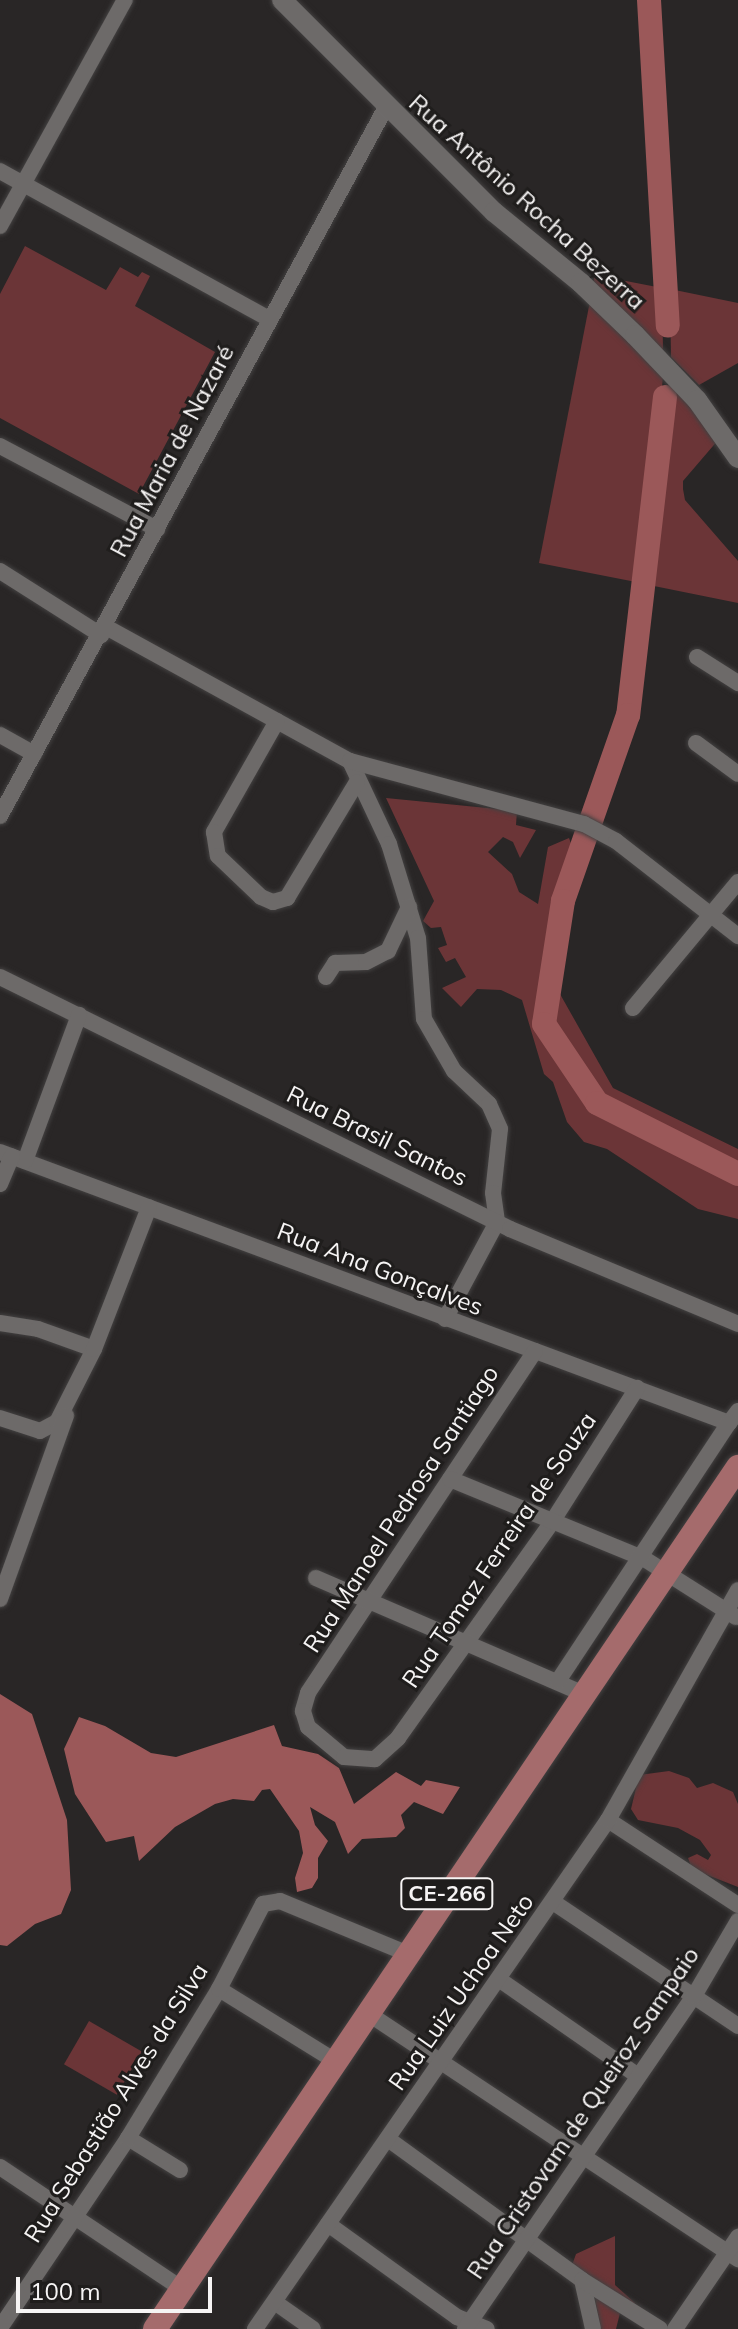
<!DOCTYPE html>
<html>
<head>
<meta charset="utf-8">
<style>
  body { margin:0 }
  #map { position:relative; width:738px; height:2329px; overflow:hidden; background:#292626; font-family:Mulish,sans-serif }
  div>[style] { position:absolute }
  .green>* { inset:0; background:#6b3537; transform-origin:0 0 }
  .water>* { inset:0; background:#9b5859 }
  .river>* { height:24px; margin:-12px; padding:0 12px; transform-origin:12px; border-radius:12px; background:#9b5859 }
  .roads { filter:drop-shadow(0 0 2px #434141) drop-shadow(0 0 2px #434141) }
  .minor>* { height:16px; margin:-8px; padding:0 8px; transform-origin:8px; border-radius:8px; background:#6d6a69 }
  .tertiary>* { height:20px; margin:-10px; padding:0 10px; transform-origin:10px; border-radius:10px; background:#6d6a69 }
  .primary>* { height:24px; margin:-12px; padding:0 12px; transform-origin:12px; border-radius:12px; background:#a56b6c }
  span { translate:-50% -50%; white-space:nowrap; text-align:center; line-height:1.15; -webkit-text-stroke:6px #1f1d1c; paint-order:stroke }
  .shield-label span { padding:2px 6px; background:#1f1d1c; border:2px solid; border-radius:6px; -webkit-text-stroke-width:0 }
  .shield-label { font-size:22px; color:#f6f4f4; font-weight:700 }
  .street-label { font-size:24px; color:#f6f4f4 }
  .scale { position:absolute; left:16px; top:2277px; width:196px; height:36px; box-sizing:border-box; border:4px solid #f6f4f4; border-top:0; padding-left:10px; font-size:24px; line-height:28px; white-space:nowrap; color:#f6f4f4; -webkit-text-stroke:6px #1f1d1c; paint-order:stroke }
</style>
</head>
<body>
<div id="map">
  <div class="green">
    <i style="clip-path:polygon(25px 246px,106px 290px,120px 267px,138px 277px,142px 272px,150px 276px,135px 306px,215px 352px,139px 494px,0 418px,0 294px)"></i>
    <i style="clip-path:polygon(595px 275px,662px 288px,663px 351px,592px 288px)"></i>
    <i style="clip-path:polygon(670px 289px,738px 303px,738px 363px,699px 385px,671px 357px)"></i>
    <i style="clip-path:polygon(591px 296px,664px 368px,641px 583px,539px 563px)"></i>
    <i style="clip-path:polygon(669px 375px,719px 439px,683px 481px,683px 489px,685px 500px,738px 561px,738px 603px,649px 585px)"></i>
    <i style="clip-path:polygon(386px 798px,517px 811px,516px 825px,536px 830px,520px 858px,513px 842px,503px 837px,488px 852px,512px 874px,519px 892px,538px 904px,548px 847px,569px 838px,581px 871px,551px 978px,613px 1088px,738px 1149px,738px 1219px,698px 1209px,607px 1149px,584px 1142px,567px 1122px,553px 1082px,544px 1074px,522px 1000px,501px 990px,477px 989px,461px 1007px,442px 988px,466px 977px,455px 958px,446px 962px,438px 948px,447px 945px,441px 927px,431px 928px,423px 921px,434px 901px)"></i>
    <i style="clip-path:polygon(669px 1771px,689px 1778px,697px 1788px,713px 1783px,733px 1792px,738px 1804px,738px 1887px,692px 1869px,688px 1858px,697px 1854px,708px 1860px,711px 1855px,700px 1840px,678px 1828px,638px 1820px,631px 1809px,639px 1775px)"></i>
    <i style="left:89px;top:2021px;width:61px;height:50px;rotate:30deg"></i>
    <i style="clip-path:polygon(615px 2236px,615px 2285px,635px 2303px,621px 2309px,616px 2329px,601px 2329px,592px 2284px,571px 2268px,576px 2254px)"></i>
  </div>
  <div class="water">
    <i style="clip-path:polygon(0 1694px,32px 1714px,67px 1820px,71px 1890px,61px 1914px,35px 1924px,7px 1946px,0 1945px)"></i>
    <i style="clip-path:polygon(79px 1717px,105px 1726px,151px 1753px,176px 1757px,274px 1725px,282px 1746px,318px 1754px,339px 1768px,354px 1804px,396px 1772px,421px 1786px,426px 1780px,460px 1787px,443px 1814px,414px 1802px,401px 1815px,405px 1828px,396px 1837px,362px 1839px,348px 1854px,335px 1822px,310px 1807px,315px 1825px,328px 1841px,318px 1858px,318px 1878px,312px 1888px,297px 1892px,295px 1878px,303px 1853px,299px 1831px,270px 1789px,262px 1790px,254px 1801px,233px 1799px,215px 1804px,175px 1827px,139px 1861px,134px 1836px,106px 1842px,75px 1794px,64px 1749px)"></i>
  </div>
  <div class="river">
    <i style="left:649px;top:0;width:326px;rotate:86.7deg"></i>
    <i style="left:665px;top:397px;width:320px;rotate:96.6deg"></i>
    <i style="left:628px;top:715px;width:197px;rotate:109.3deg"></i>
    <i style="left:563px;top:901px;width:124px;rotate:98.8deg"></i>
    <i style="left:544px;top:1024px;width:95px;rotate:56.1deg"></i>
    <i style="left:597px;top:1103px;width:158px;rotate:26.7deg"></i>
  </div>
  <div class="roads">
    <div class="minor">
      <i style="left:0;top:171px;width:307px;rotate:28.8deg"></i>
      <i style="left:0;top:226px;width:258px;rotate:-61.1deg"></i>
      <i style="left:0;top:446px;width:178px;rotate:27.9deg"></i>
      <i style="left:0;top:571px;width:120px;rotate:32.4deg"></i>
      <i style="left:106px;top:627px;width:278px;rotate:28.8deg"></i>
      <i style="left:350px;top:761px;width:92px;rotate:64.8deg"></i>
      <i style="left:389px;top:844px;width:98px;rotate:72.9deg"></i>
      <i style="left:418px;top:938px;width:81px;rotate:85.8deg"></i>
      <i style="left:424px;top:1019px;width:60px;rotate:60deg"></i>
      <i style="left:454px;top:1071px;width:48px;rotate:43.3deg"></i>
      <i style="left:489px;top:1104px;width:27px;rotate:66deg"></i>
      <i style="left:500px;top:1129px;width:64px;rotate:96.2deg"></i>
      <i style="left:493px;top:1193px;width:29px;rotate:82deg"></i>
      <i style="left:497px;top:1222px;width:110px;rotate:118.2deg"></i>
      <i style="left:697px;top:657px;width:49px;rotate:32.4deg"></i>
      <i style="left:277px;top:721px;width:128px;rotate:119.6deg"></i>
      <i style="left:214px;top:832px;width:24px;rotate:81deg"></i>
      <i style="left:218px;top:856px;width:59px;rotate:43.6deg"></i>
      <i style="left:261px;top:897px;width:13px;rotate:23deg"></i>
      <i style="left:273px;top:902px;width:15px;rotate:-16deg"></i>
      <i style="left:287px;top:898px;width:135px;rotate:-58.9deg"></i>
      <i style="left:0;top:735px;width:39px;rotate:29deg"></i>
      <i style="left:696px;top:743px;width:52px;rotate:36.4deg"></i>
      <i style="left:350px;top:761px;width:242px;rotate:15.1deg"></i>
      <i style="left:584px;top:824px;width:36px;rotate:28deg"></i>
      <i style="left:616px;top:841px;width:155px;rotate:37.9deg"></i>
      <i style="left:0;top:816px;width:805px;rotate:-61.43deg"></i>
      <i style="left:0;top:977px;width:569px;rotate:26.29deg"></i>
      <i style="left:510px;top:1229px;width:247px;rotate:22.6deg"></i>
      <i style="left:326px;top:977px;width:17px;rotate:-57deg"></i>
      <i style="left:335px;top:963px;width:31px;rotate:-2deg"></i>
      <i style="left:366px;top:962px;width:25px;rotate:-27deg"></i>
      <i style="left:388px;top:951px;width:49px;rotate:-64.5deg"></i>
      <i style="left:633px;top:1008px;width:164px;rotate:-50.2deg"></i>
      <i style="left:0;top:1152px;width:778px;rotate:20.39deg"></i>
      <i style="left:729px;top:1423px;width:15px;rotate:-53deg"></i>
      <i style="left:25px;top:1161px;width:156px;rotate:-69.7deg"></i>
      <i style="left:0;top:1184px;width:30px;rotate:-67deg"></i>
      <i style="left:0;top:1323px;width:38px;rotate:9deg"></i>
      <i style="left:38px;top:1329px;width:59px;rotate:19.7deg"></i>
      <i style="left:535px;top:1351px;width:410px;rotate:123.6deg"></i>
      <i style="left:308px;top:1693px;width:19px;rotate:106deg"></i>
      <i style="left:303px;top:1711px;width:17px;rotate:73deg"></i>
      <i style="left:308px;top:1727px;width:47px;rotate:39.8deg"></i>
      <i style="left:344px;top:1757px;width:31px;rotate:4deg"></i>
      <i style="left:375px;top:1759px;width:31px;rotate:-42deg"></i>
      <i style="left:398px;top:1738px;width:265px;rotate:-54.5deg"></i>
      <i style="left:552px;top:1522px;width:159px;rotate:-57.6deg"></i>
      <i style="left:0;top:1418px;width:42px;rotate:18deg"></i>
      <i style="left:40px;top:1431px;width:19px;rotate:-28deg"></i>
      <i style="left:57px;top:1422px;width:82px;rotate:-63.1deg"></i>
      <i style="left:94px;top:1349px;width:152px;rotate:-68.8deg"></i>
      <i style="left:450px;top:1479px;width:209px;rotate:22.3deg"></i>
      <i style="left:643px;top:1558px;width:110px;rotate:32.4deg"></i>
      <i style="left:316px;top:1578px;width:290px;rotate:23.4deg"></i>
      <i style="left:0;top:1599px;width:195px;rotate:-70.2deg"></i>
      <i style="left:558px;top:1681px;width:310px;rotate:-56.5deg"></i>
      <i style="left:608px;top:1820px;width:155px;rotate:33.2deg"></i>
      <i style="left:553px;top:1902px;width:223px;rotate:33.8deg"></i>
      <i style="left:500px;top:1980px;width:168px;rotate:34.8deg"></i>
      <i style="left:219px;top:1989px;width:137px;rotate:31.8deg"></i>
      <i style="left:366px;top:2012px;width:447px;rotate:33.6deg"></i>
      <i style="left:128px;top:2138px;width:61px;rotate:31.6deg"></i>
      <i style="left:388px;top:2139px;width:240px;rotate:36deg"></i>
      <i style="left:582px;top:2280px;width:50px;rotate:77.3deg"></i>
      <i style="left:0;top:2167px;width:218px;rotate:33.8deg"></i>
      <i style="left:328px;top:2224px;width:159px;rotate:35.8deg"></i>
      <i style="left:457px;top:2317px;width:32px;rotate:22deg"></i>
      <i style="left:582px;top:2280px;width:92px;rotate:32.1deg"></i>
      <i style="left:276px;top:2303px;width:45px;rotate:35.1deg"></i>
      <i style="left:0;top:2328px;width:229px;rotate:-56deg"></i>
      <i style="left:128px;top:2138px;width:175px;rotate:-58.6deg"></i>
      <i style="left:219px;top:1989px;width:96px;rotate:-62.6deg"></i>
      <i style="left:263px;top:1904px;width:17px;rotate:-10deg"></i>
      <i style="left:280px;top:1901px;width:136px;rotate:22.4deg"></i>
      <i style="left:255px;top:2329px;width:619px;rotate:-55.26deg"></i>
      <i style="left:608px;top:1820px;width:264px;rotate:-60.5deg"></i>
      <i style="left:465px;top:2329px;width:404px;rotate:-55.5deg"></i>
      <i style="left:694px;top:1996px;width:87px;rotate:-59.6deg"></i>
      <i style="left:675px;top:2329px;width:112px;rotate:-55.6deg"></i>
    </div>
    <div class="tertiary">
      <i style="left:282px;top:0;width:300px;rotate:45deg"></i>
      <i style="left:494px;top:212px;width:112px;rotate:39.2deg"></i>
      <i style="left:581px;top:283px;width:75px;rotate:43.9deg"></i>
      <i style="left:635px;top:335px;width:90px;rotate:46.4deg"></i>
      <i style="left:697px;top:400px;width:71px;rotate:54.7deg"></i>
    </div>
    <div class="primary">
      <i style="left:155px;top:2329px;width:1041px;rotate:-55.93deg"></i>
    </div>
  </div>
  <div class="shield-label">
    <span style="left:447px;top:1894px">CE-266</span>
  </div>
  <div class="street-label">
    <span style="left:527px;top:202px;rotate:42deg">Rua Antônio Rocha Bezerra</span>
    <span style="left:172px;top:451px;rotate:-62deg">Rua Maria de Nazaré</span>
    <span style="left:377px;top:1136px;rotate:26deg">Rua Brasil Santos</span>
    <span style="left:380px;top:1269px;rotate:21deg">Rua Ana Gonçalves</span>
    <span style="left:401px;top:1509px;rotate:-57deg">Rua Manoel Pedrosa Santiago</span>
    <span style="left:499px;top:1550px;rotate:-56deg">Rua Tomaz Ferreira de Souza</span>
    <span style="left:461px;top:1992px;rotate:-55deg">Rua Luiz Uchoa Neto</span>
    <span style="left:116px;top:2103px;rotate:-58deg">Rua Sebastião Alves da Silva</span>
    <span style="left:583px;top:2113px;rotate:-56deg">Rua Cristovam de Queiroz Sampaio</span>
  </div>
  <div class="scale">100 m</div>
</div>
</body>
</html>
